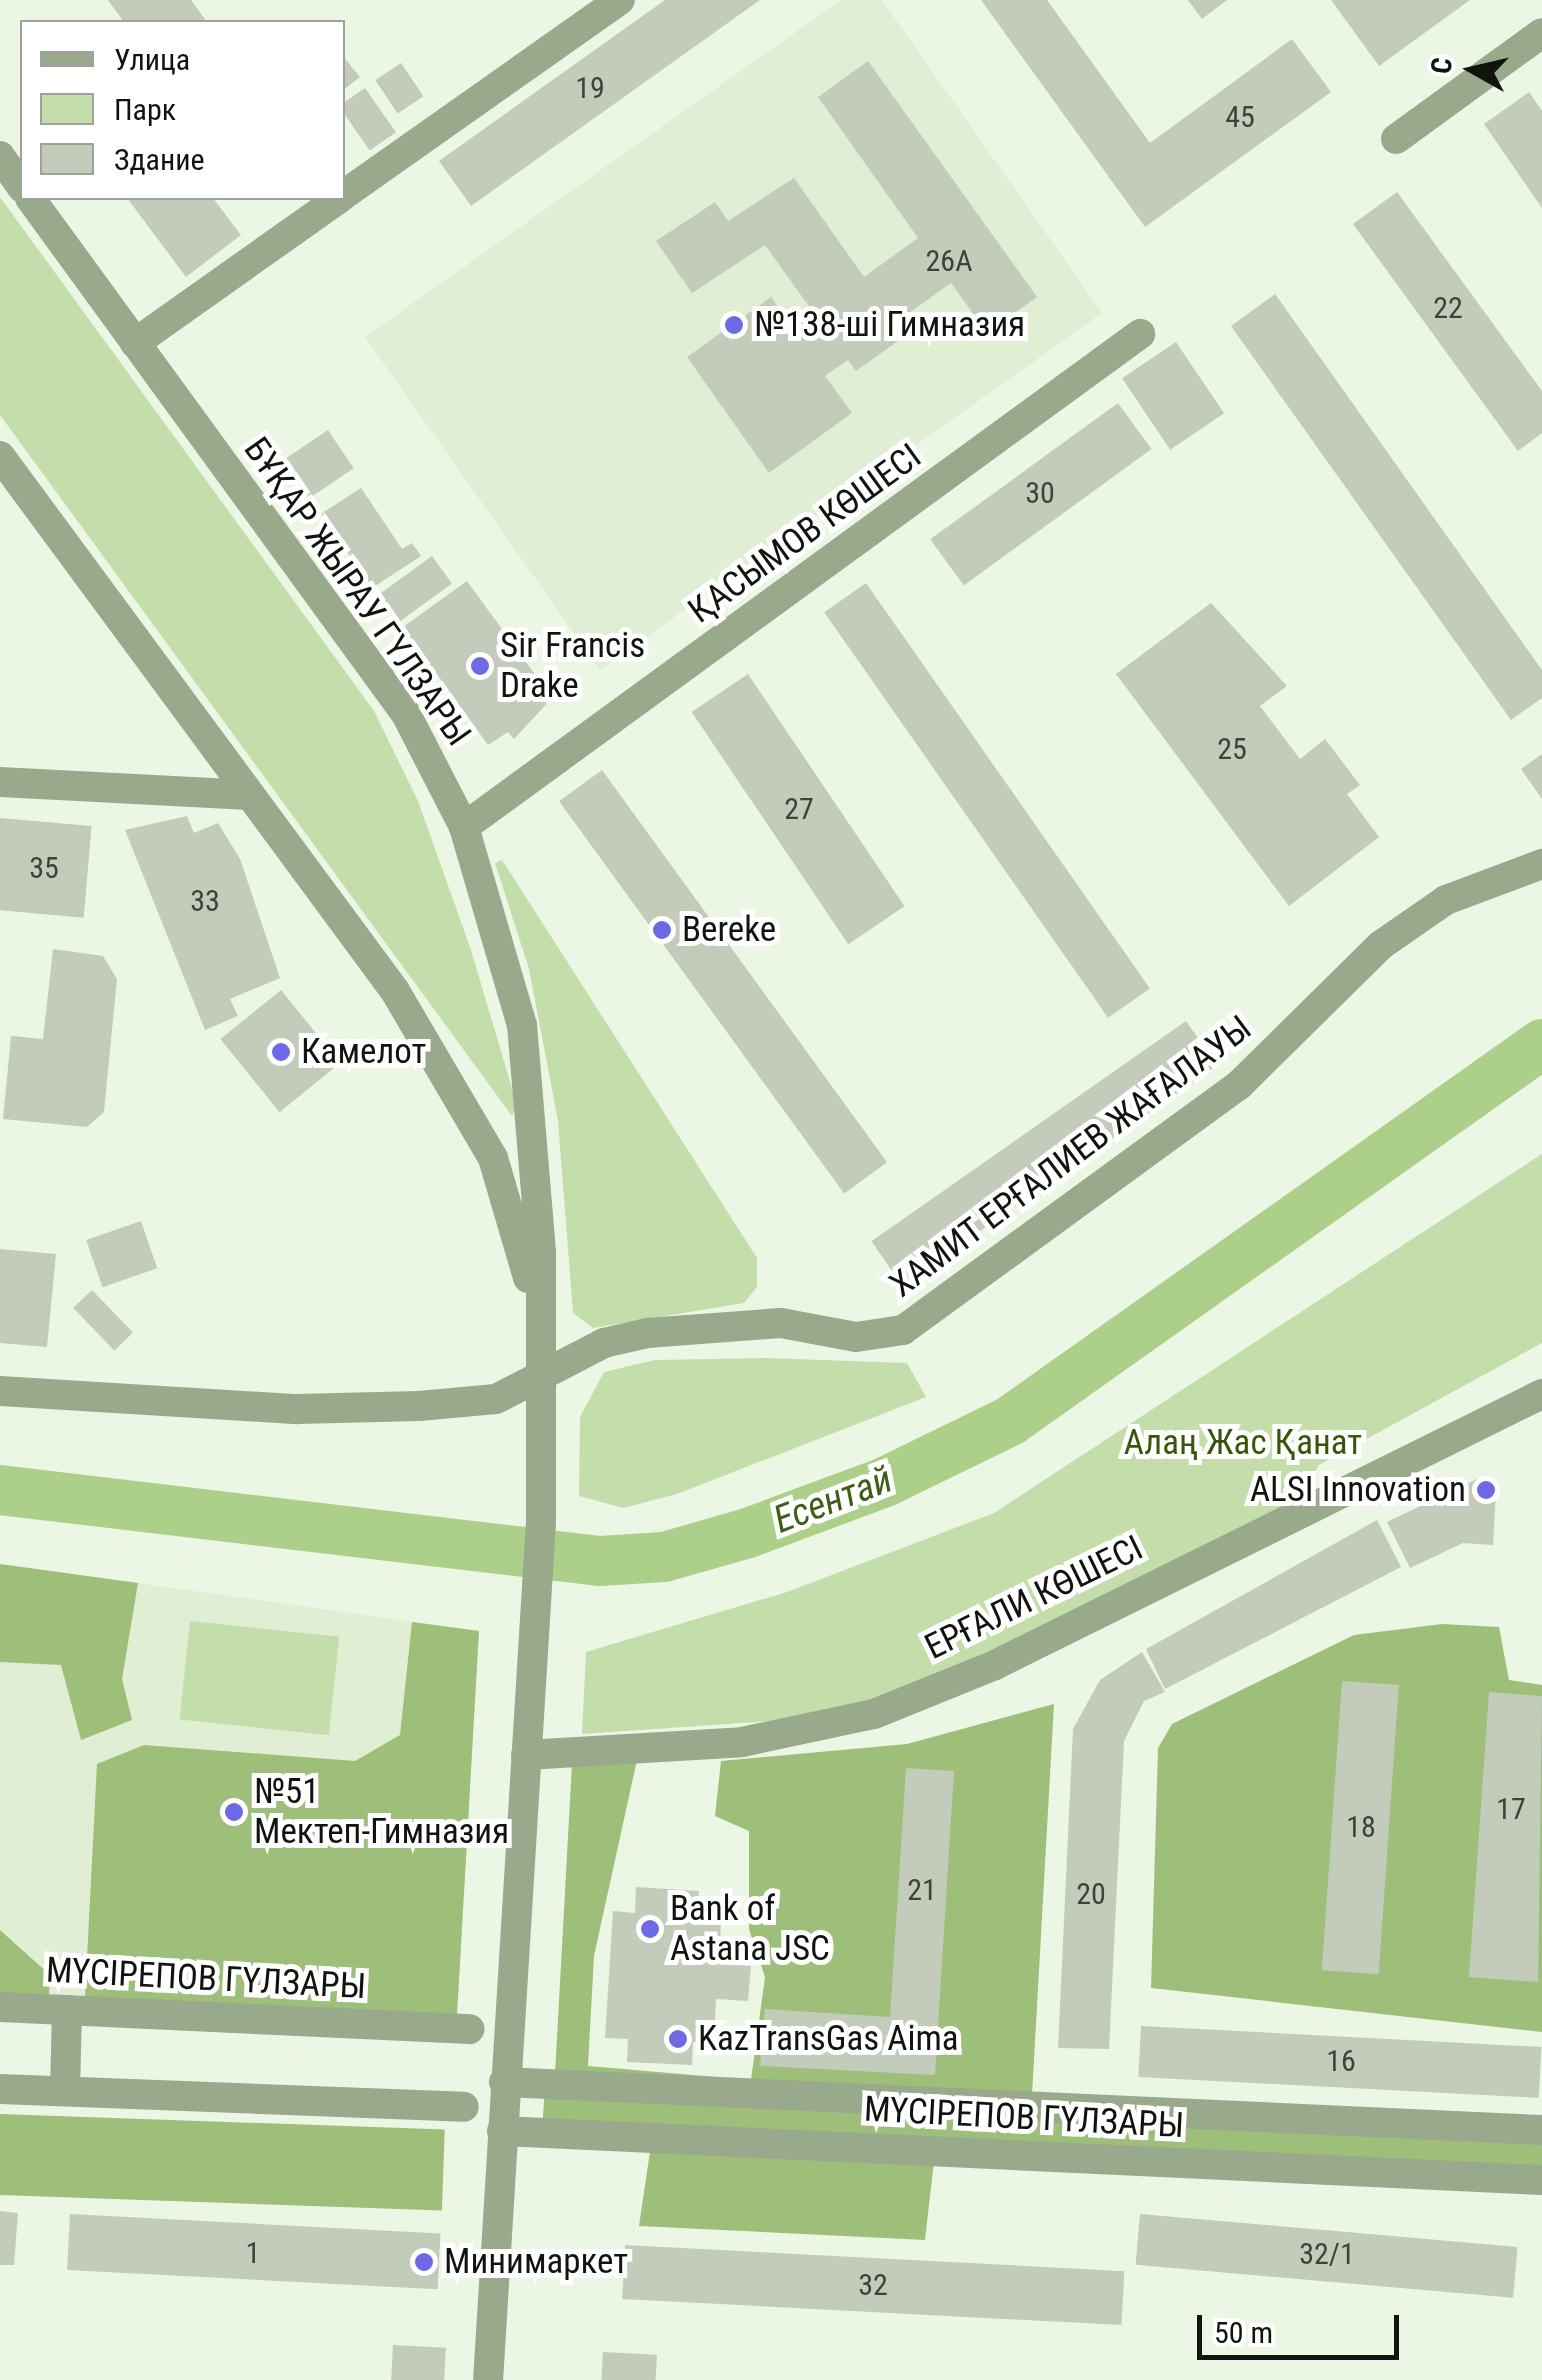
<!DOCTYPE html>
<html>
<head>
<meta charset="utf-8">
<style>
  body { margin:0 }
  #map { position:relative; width:1542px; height:2380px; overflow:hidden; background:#ecf6e4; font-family:"Roboto Condensed",sans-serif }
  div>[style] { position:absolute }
  .built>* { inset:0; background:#e0eed4 }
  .green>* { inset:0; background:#c4deab; transform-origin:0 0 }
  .forest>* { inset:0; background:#9dbf7a; transform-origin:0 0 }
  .river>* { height:50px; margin:-25px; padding:0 25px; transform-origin:25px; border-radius:25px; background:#accf89 }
  .building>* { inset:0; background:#c3ccba; transform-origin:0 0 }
  .minor>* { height:30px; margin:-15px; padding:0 15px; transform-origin:15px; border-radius:15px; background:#99a98b }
  .dots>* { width:28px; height:28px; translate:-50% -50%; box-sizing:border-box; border:5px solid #fff; border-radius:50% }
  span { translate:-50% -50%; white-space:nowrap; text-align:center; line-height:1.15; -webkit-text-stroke:10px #fff; paint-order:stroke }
  .number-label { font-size:30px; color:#3e4239 }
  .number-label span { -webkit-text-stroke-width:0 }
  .poi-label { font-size:35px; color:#11140e }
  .left { translate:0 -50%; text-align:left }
  .right { translate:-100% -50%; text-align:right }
  .street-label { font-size:35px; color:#11140e }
  .park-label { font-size:35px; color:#385509 }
  .water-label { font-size:38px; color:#3f5d14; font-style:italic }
  .legend { position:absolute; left:20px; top:20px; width:325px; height:180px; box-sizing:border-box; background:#fff; border:2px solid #a0a19f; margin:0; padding:12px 18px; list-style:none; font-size:30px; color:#11140e }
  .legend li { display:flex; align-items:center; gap:20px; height:50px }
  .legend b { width:50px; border:2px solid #a0a19f }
  .north { position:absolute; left:1422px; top:20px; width:100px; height:100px; -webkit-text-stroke:8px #fff; paint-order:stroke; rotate:278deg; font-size:28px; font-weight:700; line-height:40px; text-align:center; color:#11140e }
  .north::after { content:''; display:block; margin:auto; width:35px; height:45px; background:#11140e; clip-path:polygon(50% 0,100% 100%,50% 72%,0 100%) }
  .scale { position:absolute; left:1197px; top:2315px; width:202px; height:45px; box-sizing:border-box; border:5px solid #11140e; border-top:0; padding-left:12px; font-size:30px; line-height:35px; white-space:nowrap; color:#11140e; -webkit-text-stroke:8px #fff; paint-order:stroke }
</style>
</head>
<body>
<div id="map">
  <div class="built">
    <i style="clip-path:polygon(841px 0,882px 0,1102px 313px,600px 670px,365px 337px)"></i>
    <i style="clip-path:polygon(0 1564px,479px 1631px,457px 2015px,0 1993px)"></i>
  </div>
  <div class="green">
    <i style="clip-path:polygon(0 197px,374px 711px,418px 801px,471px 950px,517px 1105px,512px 1116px,0 415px)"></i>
    <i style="clip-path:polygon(502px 860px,757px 1258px,757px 1287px,744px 1303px,593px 1328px,573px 1313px,558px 1121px,529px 969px,495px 863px)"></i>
    <i style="clip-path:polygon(1542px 1154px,1542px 1343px,1319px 1465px,1299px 1500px,874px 1714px,582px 1734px,586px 1652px,787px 1592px,994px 1513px)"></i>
    <i style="clip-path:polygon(767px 1358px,907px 1363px,926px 1397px,677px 1494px,623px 1508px,579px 1496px,580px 1417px,604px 1372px,655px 1360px)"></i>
    <i style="left:190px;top:1621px;width:150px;height:99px;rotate:6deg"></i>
  </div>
  <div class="forest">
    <i style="clip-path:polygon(0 1564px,138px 1583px,122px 1679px,132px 1720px,81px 1740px,61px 1665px,0 1662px)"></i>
    <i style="clip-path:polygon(412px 1622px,479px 1631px,457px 2015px,85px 1997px,97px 1764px,144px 1745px,355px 1761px,400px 1735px)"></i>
    <i style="clip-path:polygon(1442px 1624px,1499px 1627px,1509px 1680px,1542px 1685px,1542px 2032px,1151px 1988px,1158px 1748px,1172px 1724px,1354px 1635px)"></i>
    <i style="clip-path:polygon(1054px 1704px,1032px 2095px,555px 2074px,572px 1764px,637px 1760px,594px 1956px,588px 2066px,751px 2080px,765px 1977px,749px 1929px,749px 1831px,715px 1816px,721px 1761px,907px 1744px)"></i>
    <i style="clip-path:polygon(0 1930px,50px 1975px,49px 1996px,0 1993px)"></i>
    <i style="clip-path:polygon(545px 2083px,1542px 2131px,1542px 2180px,935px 2152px,925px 2240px,639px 2226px,652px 2138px,542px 2133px)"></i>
    <i style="left:0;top:2114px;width:445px;height:81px;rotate:2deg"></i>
  </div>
  <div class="river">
    <i style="left:0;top:1490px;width:604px;rotate:6.75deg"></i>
    <i style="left:600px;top:1561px;width:64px;rotate:-3.6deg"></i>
    <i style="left:664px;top:1557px;width:87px;rotate:-15.9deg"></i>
    <i style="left:748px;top:1533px;width:146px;rotate:-20.4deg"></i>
    <i style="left:885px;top:1482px;width:139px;rotate:-26deg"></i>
    <i style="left:1010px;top:1421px;width:652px;rotate:-35.32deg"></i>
  </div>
  <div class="building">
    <i style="clip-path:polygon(108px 0,191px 0,207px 22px,124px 22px)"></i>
    <i style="clip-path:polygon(665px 0,760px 0,471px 206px,439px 161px)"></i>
    <i style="clip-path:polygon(981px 0,1047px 0,1150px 143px,1292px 39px,1331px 92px,1145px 227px)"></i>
    <i style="clip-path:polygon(1188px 0,1227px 0,1202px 19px)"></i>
    <i style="clip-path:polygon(1331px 0,1470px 0,1379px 66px)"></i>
    <i style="clip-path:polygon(342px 55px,360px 77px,342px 91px)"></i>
    <i style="clip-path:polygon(868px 61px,1037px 297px,987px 333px,951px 283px,895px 323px,905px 336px,856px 371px,848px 360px,825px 376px,852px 413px,769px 473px,687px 357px,771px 297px,792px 327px,813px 312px,765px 245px,692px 293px,656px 241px,715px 202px,728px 221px,794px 178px,864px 277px,918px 238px,818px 97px)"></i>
    <i style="left:401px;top:63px;width:40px;height:31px;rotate:56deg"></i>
    <i style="left:365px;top:88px;width:54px;height:32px;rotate:55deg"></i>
    <i style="clip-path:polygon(1529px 92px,1542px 111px,1542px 208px,1484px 124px)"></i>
    <i style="clip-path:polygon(1397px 192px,1542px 391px,1542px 433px,1518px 451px,1353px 224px)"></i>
    <i style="clip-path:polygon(127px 198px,213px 198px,241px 235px,186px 277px)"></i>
    <i style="clip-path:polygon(1275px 294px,1542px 670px,1542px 698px,1511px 720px,1231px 326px)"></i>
    <i style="left:1176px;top:342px;width:86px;height:65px;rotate:56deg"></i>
    <i style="left:1118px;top:403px;width:57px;height:232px;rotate:54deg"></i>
    <i style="left:328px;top:430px;width:46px;height:55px;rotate:56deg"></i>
    <i style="clip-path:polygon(361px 488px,402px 549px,412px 543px,421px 556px,372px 588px,321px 514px)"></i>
    <i style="left:432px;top:556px;width:34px;height:65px;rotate:54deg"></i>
    <i style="clip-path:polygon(467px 581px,552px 698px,514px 739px,508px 732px,488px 745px,403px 627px)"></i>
    <i style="left:866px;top:583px;width:495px;height:51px;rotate:55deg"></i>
    <i style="clip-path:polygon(1211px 603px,1287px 686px,1260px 706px,1300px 759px,1325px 739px,1360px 785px,1347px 794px,1379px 837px,1289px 906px,1116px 674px)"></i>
    <i style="left:748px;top:674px;width:280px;height:68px;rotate:56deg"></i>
    <i style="clip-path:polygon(1542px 754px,1542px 799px,1521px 769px)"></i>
    <i style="left:602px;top:770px;width:485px;height:53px;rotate:54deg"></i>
    <i style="clip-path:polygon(187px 816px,194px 833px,218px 823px,240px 859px,280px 978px,230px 999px,238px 1016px,205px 1030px,125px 830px)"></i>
    <i style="left:0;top:818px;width:92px;height:92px;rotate:5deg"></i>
    <i style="clip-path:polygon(53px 949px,103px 956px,117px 979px,104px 1112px,87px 1127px,3px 1119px,11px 1036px,43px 1039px)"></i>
    <i style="left:281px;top:990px;width:94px;height:78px;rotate:51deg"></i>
    <i style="left:1186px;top:1021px;width:54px;height:384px;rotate:55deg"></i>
    <i style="left:141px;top:1221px;width:50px;height:58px;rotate:71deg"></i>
    <i style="clip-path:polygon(0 1249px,56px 1254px,47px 1347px,0 1343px)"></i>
    <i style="left:92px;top:1290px;width:59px;height:26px;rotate:46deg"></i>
    <i style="clip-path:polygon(1481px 1477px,1496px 1491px,1493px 1545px,1463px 1543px,1410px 1568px,1387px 1522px)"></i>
    <i style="clip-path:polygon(1377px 1520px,1401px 1567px,1165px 1689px,1146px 1649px)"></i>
    <i style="clip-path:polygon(1142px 1652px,1165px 1692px,1144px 1701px,1124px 1741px,1109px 2049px,1058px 2048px,1073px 1729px,1100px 1680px)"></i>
    <i style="left:1342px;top:1681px;width:57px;height:290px;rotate:4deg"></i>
    <i style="clip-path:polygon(1489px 1692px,1542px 1696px,1538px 1982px,1469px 1977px)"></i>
    <i style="clip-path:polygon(906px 1768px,954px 1771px,935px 2075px,760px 2066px,765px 2009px,890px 2017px)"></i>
    <i style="clip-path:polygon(636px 1887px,699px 1891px,697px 1920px,721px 1921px,719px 1964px,751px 1966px,748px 2001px,716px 1999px,714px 2043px,693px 2042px,692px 2065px,627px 2062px,628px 2039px,605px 2038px,613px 1911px,635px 1913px)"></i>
    <i style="left:1141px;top:2026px;width:401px;height:51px;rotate:3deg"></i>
    <i style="clip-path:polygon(0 2211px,18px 2213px,14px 2265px,0 2265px)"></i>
    <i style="left:70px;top:2214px;width:371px;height:56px;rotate:3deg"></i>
    <i style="left:1140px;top:2214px;width:379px;height:51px;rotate:5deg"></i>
    <i style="left:625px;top:2245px;width:500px;height:54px;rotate:3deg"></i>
    <i style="left:393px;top:2345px;width:53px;height:35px;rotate:3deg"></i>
    <i style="left:603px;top:2352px;width:54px;height:28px;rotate:3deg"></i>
  </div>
  <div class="minor">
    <i style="left:1396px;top:139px;width:180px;rotate:-36deg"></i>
    <i style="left:0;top:156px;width:39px;rotate:55deg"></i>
    <i style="left:342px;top:196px;width:340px;rotate:-35.2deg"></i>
    <i style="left:30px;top:198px;width:638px;rotate:53.92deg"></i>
    <i style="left:406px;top:714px;width:127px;rotate:62.8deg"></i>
    <i style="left:464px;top:827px;width:206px;rotate:73.7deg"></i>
    <i style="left:522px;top:1025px;width:229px;rotate:85.2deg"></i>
    <i style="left:541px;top:1253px;width:269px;rotate:90deg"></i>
    <i style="left:541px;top:1522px;width:860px;rotate:93.53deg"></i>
    <i style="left:135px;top:343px;width:251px;rotate:-35.3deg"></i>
    <i style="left:0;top:456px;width:665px;rotate:53.56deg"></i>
    <i style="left:395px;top:991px;width:194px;rotate:59.6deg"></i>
    <i style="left:493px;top:1158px;width:125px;rotate:73.7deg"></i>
    <i style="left:0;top:782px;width:245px;rotate:3deg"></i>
    <i style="left:464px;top:827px;width:837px;rotate:-36.1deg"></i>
    <i style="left:0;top:1391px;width:298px;rotate:3.5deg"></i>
    <i style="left:297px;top:1409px;width:122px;rotate:-1.4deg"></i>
    <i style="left:419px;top:1406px;width:77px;rotate:-5.2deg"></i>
    <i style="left:496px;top:1399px;width:122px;rotate:-27.4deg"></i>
    <i style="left:604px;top:1343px;width:44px;rotate:-13.1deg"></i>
    <i style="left:647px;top:1333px;width:134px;rotate:-4.3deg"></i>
    <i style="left:781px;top:1323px;width:76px;rotate:10.6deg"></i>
    <i style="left:856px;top:1337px;width:48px;rotate:-8.5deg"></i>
    <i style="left:903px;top:1330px;width:416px;rotate:-36.1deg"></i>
    <i style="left:1239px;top:1085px;width:199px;rotate:-44.6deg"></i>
    <i style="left:1381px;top:945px;width:79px;rotate:-34.7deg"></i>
    <i style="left:1446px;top:900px;width:103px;rotate:-20.6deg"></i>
    <i style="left:526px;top:1755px;width:216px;rotate:-3.4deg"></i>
    <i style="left:742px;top:1742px;width:135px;rotate:-12deg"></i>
    <i style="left:874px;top:1714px;width:131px;rotate:-22deg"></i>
    <i style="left:995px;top:1665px;width:610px;rotate:-26.36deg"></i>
    <i style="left:0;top:2007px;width:470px;rotate:2.7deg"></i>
    <i style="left:504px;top:2082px;width:1039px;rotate:2.65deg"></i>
    <i style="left:0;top:2089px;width:464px;rotate:2.2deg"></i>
    <i style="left:65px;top:2091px;width:81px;rotate:-88.6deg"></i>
    <i style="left:502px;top:2131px;width:1041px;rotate:2.7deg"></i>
  </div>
  <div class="dots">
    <i style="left:734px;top:325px;background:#6c6be5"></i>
    <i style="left:480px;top:666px;background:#6c6be5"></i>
    <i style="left:662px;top:930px;background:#6c6be5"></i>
    <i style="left:281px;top:1052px;background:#6c6be5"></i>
    <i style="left:1486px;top:1490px;background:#6c6be5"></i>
    <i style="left:234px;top:1812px;background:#6c6be5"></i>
    <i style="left:650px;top:1929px;background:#6c6be5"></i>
    <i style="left:678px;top:2039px;background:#6c6be5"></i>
    <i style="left:424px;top:2262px;background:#6c6be5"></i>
  </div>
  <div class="number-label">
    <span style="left:590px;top:88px">19</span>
    <span style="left:1240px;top:117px">45</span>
    <span style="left:949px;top:261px">26А</span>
    <span style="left:1448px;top:308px">22</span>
    <span style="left:1040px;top:493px">30</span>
    <span style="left:1232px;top:749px">25</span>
    <span style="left:799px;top:809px">27</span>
    <span style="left:44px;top:868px">35</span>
    <span style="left:205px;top:901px">33</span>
    <span style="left:1511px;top:1809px">17</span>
    <span style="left:1361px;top:1827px">18</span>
    <span style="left:922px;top:1890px">21</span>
    <span style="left:1091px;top:1894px">20</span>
    <span style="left:1341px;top:2061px">16</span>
    <span style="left:253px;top:2253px">1</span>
    <span style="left:1327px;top:2254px">32/1</span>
    <span style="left:873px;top:2285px">32</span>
  </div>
  <div class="poi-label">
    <span class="left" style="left:754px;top:325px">№138-ші Гимназия</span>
    <span class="left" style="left:500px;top:666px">Sir Francis<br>Drake</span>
    <span class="left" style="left:682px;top:930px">Bereke</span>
    <span class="left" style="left:301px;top:1052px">Камелот</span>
    <span class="right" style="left:1466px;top:1490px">ALSI Innovation</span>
    <span class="left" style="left:254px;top:1812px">№51<br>Мектеп-Гимназия</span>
    <span class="left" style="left:670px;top:1929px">Bank of<br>Astana JSC</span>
    <span class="left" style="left:698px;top:2039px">KazTransGas Aima</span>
    <span class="left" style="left:444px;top:2262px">Минимаркет</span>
  </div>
  <div class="street-label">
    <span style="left:805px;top:534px;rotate:-36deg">ҚАСЫМОВ КӨШЕСІ</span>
    <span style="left:357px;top:592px;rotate:55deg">БҰҚАР ЖЫРАУ ГҮЛЗАРЫ</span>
    <span style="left:1071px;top:1157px;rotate:-37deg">ХАМИТ ЕРҒАЛИЕВ ЖАҒАЛАУЫ</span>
    <span style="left:1034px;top:1598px;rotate:-26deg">ЕРҒАЛИ КӨШЕСІ</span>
    <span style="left:206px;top:1979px;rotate:3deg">МҮСІРЕПОВ ГҮЛЗАРЫ</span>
    <span style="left:1024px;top:2118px;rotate:3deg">МҮСІРЕПОВ ГҮЛЗАРЫ</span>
  </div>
  <div class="park-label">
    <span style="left:1243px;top:1443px">Алаң Жас Қанат</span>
  </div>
  <div class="water-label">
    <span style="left:833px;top:1500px;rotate:-21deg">Есентай</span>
  </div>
  <ul class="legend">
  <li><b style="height:12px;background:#99a98b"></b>Улица</li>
  <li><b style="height:28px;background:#c4deab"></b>Парк</li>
  <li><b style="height:28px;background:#c3ccba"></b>Здание</li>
  </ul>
  <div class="north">С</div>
  <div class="scale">50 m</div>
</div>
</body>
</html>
